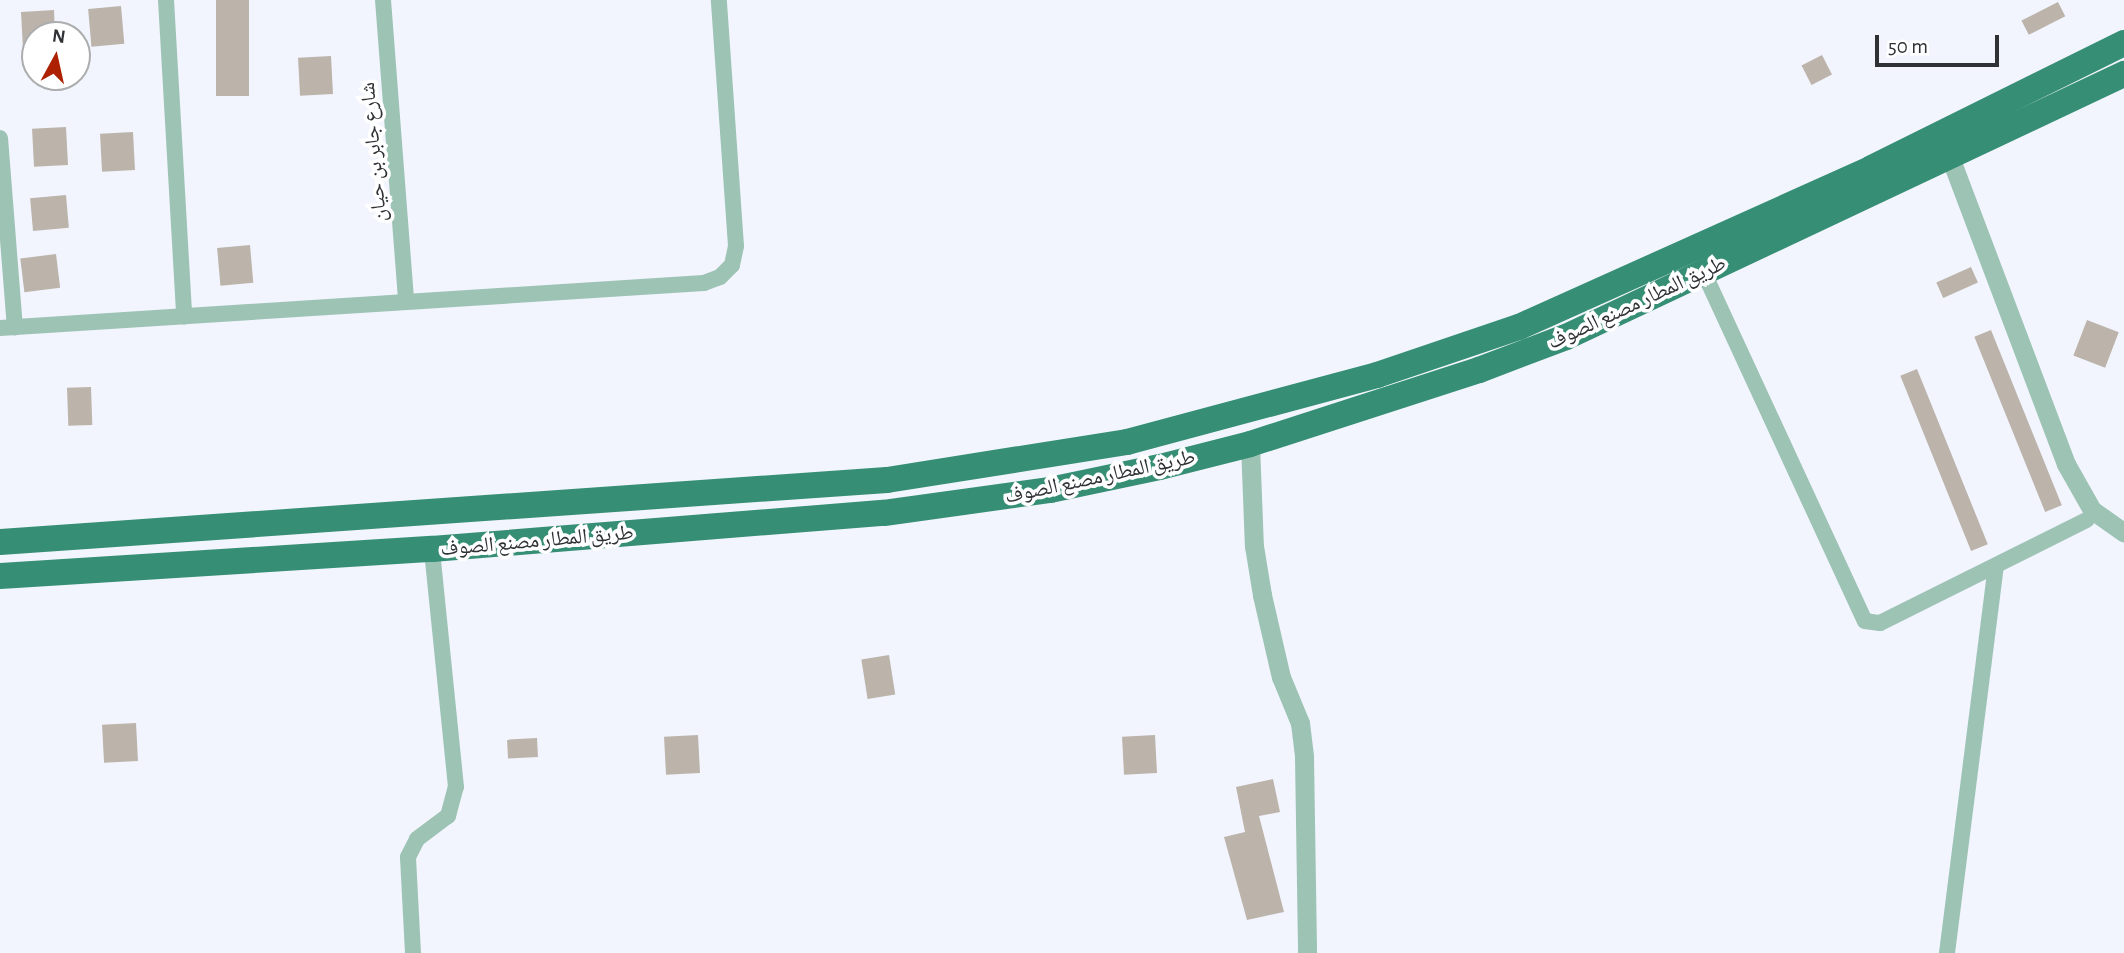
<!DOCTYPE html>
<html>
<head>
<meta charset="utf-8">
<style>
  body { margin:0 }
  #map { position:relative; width:2124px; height:953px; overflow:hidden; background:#f2f5fe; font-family:"Alegreya Sans","Noto Naskh Arabic",sans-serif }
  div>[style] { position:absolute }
  .building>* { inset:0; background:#bcb3ab; transform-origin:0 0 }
  .minor>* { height:16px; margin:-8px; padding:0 8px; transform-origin:8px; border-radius:8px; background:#9dc3b4 }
  .tertiary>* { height:19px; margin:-9.5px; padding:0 9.5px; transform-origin:9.5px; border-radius:9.5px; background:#9dc3b4 }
  .trunk>* { height:26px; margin:-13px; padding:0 13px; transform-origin:13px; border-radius:13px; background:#368f74 }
  span { translate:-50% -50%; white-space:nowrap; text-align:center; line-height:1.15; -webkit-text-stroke:7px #fff; paint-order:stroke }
  .street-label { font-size:21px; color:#2f3135 }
  .north { position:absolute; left:21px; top:21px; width:70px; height:70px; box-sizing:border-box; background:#fff; border:2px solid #acadae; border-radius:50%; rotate:8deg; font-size:19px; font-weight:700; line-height:28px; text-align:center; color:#2f3135 }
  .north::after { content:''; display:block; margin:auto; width:24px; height:32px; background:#ad2000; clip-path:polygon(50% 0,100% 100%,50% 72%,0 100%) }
  .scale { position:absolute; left:1875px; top:35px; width:124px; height:32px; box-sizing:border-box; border:4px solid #2f3135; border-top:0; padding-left:9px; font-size:21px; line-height:24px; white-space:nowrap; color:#2f3135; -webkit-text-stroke:5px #fff; paint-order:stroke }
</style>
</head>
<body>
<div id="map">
  <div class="building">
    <i style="left:216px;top:0;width:33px;height:96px"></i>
    <i style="left:2058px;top:2px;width:16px;height:41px;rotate:63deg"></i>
    <i style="left:121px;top:6px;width:38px;height:33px;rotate:85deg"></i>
    <i style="clip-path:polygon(54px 10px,55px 35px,35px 35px,35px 49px,23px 50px,21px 12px)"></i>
    <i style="left:1822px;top:55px;width:22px;height:23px;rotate:63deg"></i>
    <i style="left:331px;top:56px;width:38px;height:33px;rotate:87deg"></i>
    <i style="left:66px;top:127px;width:38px;height:34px;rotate:87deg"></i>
    <i style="left:133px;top:132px;width:38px;height:33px;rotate:87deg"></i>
    <i style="left:66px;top:195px;width:33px;height:36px;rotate:85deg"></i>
    <i style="left:250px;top:245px;width:38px;height:33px;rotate:85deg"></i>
    <i style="left:56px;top:254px;width:34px;height:36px;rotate:83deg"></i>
    <i style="left:1971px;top:267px;width:17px;height:38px;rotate:66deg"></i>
    <i style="left:2087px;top:320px;width:34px;height:38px;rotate:21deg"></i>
    <i style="left:1991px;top:330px;width:189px;height:18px;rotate:68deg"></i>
    <i style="left:1917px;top:369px;width:189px;height:18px;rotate:68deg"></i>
    <i style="left:91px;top:387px;width:38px;height:24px;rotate:88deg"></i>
    <i style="left:889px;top:655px;width:40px;height:28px;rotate:81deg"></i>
    <i style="left:136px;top:723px;width:38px;height:34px;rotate:87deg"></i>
    <i style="left:698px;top:735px;width:38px;height:34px;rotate:87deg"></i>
    <i style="left:1155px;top:735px;width:38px;height:33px;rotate:87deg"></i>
    <i style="left:537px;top:738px;width:19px;height:30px;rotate:87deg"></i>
    <i style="clip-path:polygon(1273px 779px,1280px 812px,1259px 816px,1284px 912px,1247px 920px,1224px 837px,1245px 832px,1236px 787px)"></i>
  </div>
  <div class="minor">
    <i style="left:166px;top:0;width:317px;rotate:86.7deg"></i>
    <i style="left:383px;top:0;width:302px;rotate:85.6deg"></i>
    <i style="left:0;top:138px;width:190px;rotate:85.5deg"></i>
    <i style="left:1704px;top:273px;width:383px;rotate:65.2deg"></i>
    <i style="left:1865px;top:621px;width:15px;rotate:8deg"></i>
    <i style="left:1880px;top:623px;width:231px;rotate:-26.5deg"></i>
    <i style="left:0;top:328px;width:705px;rotate:-3.66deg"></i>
    <i style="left:704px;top:283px;width:17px;rotate:-21deg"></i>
    <i style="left:720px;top:277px;width:17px;rotate:-45deg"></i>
    <i style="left:732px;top:265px;width:19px;rotate:-78deg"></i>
    <i style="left:736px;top:246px;width:247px;rotate:-94deg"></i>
    <i style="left:413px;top:953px;width:96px;rotate:-93deg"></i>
    <i style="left:408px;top:857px;width:20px;rotate:-63deg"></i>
    <i style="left:417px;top:839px;width:39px;rotate:-37deg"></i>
    <i style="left:448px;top:816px;width:30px;rotate:-75deg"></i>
    <i style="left:456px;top:787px;width:239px;rotate:-95.8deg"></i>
    <i style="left:1947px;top:953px;width:389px;rotate:-82.8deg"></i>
  </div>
  <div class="tertiary">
    <i style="left:1950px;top:157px;width:328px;rotate:69.3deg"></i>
    <i style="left:2066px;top:464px;width:53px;rotate:60.5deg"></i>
    <i style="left:2092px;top:510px;width:39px;rotate:35deg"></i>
    <i style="left:1250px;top:444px;width:102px;rotate:87.8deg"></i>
    <i style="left:1254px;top:546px;width:50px;rotate:80.7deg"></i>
    <i style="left:1262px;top:595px;width:84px;rotate:77deg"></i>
    <i style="left:1281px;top:677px;width:50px;rotate:67.6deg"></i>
    <i style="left:1300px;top:723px;width:34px;rotate:83deg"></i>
    <i style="left:1304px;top:757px;width:196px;rotate:89.1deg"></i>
  </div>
  <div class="trunk">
    <i style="left:0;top:542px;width:889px;rotate:-4deg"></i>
    <i style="left:887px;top:480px;width:243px;rotate:-9deg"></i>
    <i style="left:1127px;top:442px;width:259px;rotate:-15deg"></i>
    <i style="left:1377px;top:375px;width:150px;rotate:-18.7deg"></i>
    <i style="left:1519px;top:327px;width:387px;rotate:-24.2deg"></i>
    <i style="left:1872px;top:168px;width:281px;rotate:-26.4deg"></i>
    <i style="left:0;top:576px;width:433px;rotate:-3.6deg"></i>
    <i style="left:432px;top:549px;width:453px;rotate:-4.6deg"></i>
    <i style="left:884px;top:513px;width:168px;rotate:-7.9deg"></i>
    <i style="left:1050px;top:490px;width:112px;rotate:-11.8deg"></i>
    <i style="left:1160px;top:467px;width:93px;rotate:-14.3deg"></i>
    <i style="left:1250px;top:444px;width:241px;rotate:-17.9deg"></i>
    <i style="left:1479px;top:370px;width:93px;rotate:-20.8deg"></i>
    <i style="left:1566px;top:337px;width:617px;rotate:-25.24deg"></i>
  </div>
  <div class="street-label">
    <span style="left:374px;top:152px;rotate:-95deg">شارع جابر بن حيان</span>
    <span style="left:1637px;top:303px;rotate:-25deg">طريق المطار مصنع الصوف</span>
    <span style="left:1100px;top:477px;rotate:-12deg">طريق المطار مصنع الصوف</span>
    <span style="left:537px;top:541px;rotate:-5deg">طريق المطار مصنع الصوف</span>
  </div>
  <div class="north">N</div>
  <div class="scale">50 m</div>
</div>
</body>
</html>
